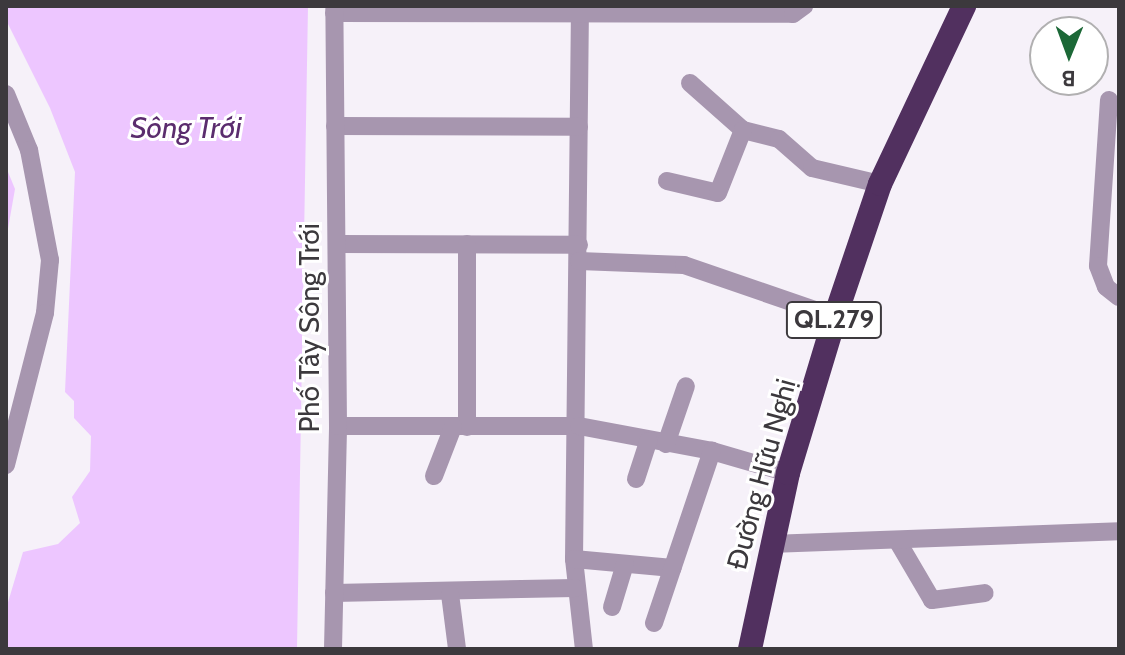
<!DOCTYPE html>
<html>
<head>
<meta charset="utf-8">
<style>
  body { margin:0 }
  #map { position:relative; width:1125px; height:655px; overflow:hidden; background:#f6f1f9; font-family:Cabin,sans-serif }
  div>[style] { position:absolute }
  .water>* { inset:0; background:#edc6ff }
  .minor>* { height:18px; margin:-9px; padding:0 9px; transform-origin:9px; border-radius:9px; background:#a796af }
  .highway>* { height:24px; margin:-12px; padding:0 12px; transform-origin:12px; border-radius:12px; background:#51305f }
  span { translate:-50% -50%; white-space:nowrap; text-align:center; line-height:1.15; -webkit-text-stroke:6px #fff; paint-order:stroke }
  .shield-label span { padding:2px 6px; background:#fff; border:2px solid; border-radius:6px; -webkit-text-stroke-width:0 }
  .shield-label { font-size:26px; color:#3c393d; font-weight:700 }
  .street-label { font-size:28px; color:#3c393d }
  .water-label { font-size:30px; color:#5b2c6e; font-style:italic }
  .frame { position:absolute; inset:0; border:8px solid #3c393d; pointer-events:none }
  .north { position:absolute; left:1029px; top:16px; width:80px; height:80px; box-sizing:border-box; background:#fff; border:2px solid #b1b0b1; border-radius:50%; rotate:181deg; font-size:22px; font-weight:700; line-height:32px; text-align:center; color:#3c393d }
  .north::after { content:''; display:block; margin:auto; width:28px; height:36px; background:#1c6837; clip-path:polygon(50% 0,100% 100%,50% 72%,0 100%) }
</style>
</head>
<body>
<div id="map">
  <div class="water">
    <i style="clip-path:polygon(6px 6px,308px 6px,297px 649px,6px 649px,6px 609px,23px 552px,58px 544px,80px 523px,72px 497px,90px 471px,91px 436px,74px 418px,74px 401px,65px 392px,75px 172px,50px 108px,6px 20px)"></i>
    <i style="clip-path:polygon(6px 167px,15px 189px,6px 240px)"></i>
  </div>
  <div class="minor">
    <i style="left:580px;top:6px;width:553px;rotate:90.62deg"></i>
    <i style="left:574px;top:559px;width:91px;rotate:83.7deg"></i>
    <i style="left:334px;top:13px;width:459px;rotate:0.1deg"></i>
    <i style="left:793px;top:14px;width:14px;rotate:-36deg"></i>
    <i style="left:690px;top:83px;width:71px;rotate:41.6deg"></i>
    <i style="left:743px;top:130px;width:37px;rotate:14deg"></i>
    <i style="left:779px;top:139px;width:44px;rotate:41.3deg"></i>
    <i style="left:812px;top:168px;width:70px;rotate:13.2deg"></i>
    <i style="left:6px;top:94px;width:61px;rotate:67.7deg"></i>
    <i style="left:29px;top:150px;width:112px;rotate:79.2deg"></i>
    <i style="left:50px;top:260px;width:53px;rotate:95.4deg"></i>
    <i style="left:45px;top:313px;width:157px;rotate:104.4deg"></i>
    <i style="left:1109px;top:100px;width:166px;rotate:93.8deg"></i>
    <i style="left:1098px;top:266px;width:22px;rotate:69deg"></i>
    <i style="left:1106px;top:287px;width:16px;rotate:38deg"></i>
    <i style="left:335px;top:126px;width:244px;rotate:0.2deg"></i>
    <i style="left:667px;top:181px;width:52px;rotate:13.2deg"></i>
    <i style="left:718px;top:193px;width:68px;rotate:-68.4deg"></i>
    <i style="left:337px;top:244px;width:242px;rotate:0.2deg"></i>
    <i style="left:467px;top:244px;width:183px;rotate:90deg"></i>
    <i style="left:579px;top:261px;width:105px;rotate:2.2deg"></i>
    <i style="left:684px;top:265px;width:160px;rotate:19deg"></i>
    <i style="left:338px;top:426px;width:241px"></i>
    <i style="left:579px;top:426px;width:135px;rotate:10.6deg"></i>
    <i style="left:712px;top:451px;width:79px;rotate:16.1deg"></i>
    <i style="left:666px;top:444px;width:61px;rotate:-71deg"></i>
    <i style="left:434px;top:476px;width:53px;rotate:-68.8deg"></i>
    <i style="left:636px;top:479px;width:40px;rotate:-72deg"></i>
    <i style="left:898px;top:542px;width:67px;rotate:59.6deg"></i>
    <i style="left:932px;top:600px;width:53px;rotate:-7.5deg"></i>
    <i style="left:770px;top:544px;width:349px;rotate:-2.1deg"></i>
    <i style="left:574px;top:559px;width:99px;rotate:5.2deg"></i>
    <i style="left:334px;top:593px;width:241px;rotate:-1.2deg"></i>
    <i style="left:450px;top:594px;width:55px;rotate:82.7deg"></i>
    <i style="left:612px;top:607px;width:45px;rotate:-73.2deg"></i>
    <i style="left:654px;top:623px;width:182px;rotate:-71.4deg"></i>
    <i style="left:333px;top:649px;width:223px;rotate:-88.7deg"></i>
    <i style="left:338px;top:426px;width:420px;rotate:-90.5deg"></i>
  </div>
  <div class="highway">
    <i style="left:750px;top:649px;width:180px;rotate:-77.8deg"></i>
    <i style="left:788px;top:473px;width:163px;rotate:-73.2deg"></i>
    <i style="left:835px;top:317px;width:140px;rotate:-71.3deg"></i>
    <i style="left:880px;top:184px;width:197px;rotate:-64.7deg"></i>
  </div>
  <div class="shield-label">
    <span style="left:834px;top:320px">QL.279</span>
  </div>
  <div class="street-label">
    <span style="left:309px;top:328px;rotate:-90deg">Phố Tây Sông Trới</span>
    <span style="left:761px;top:474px;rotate:-75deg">Đường Hữu Nghị</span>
  </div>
  <div class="water-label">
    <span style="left:186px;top:128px">Sông Trới</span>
  </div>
  <div class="frame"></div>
  <div class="north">B</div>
</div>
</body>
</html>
